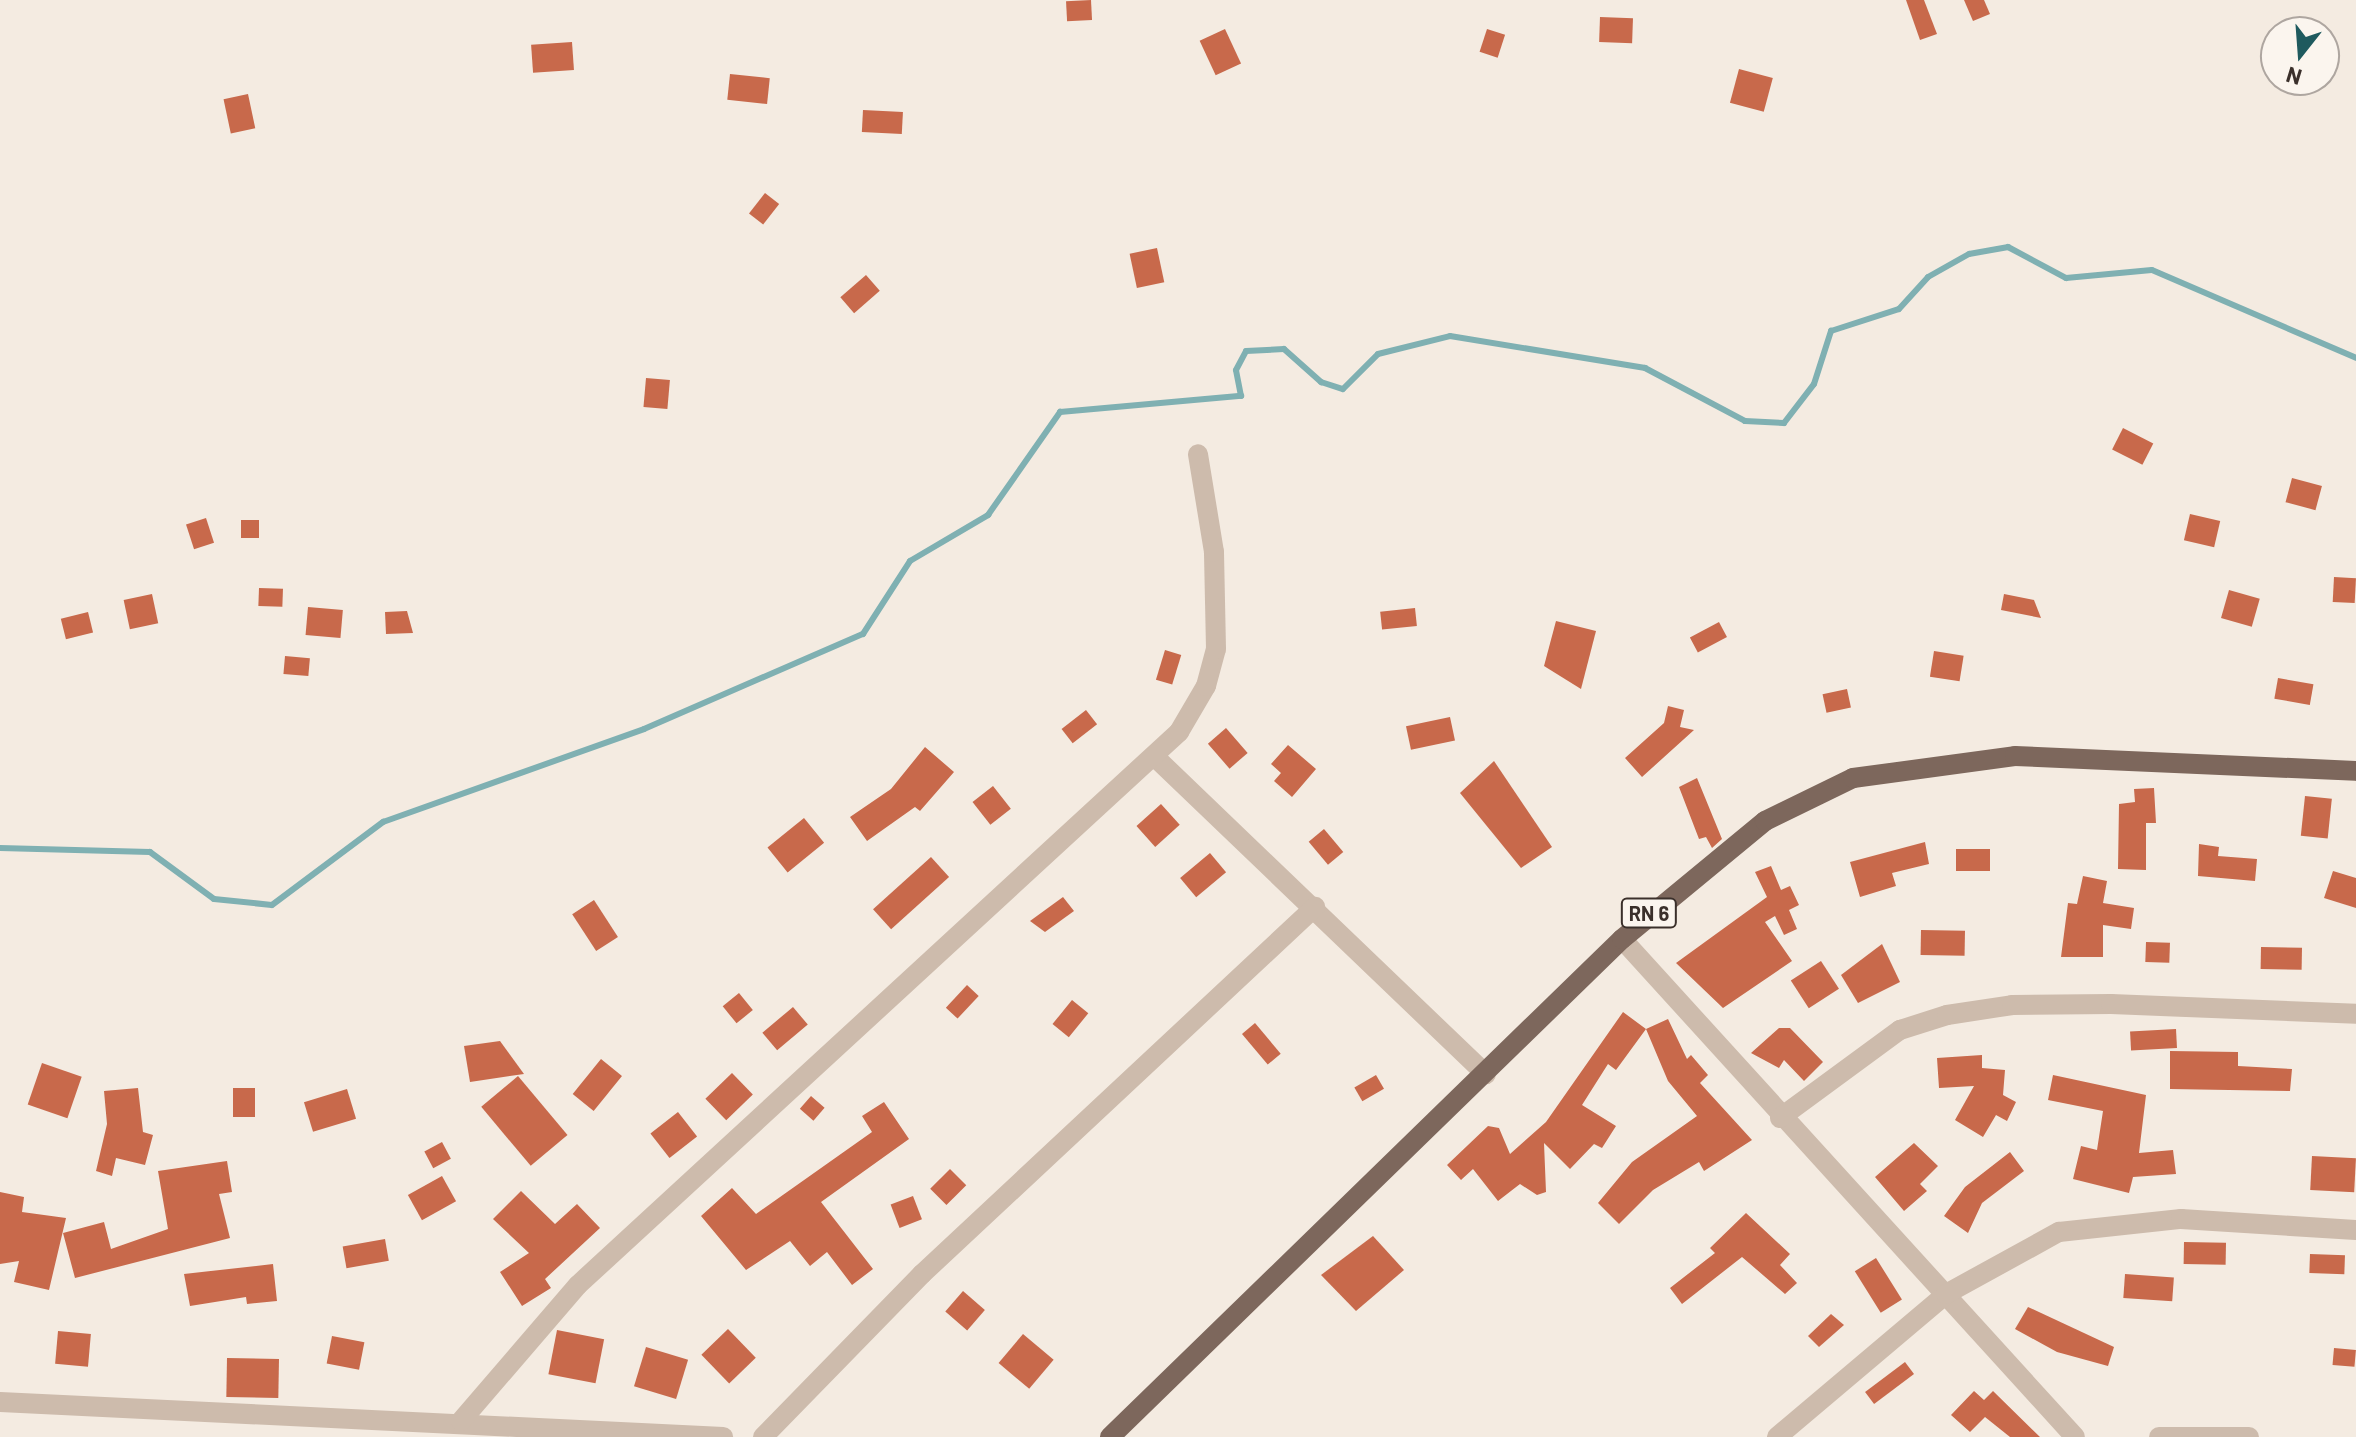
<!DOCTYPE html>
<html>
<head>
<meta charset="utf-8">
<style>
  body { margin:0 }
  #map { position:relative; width:2356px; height:1437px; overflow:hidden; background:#f4ebe1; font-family:Barlow,sans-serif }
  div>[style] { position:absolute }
  .stream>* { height:6px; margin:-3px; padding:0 3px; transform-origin:3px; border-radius:3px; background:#7fb0b2 }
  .building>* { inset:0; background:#c8694b; transform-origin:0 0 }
  .minor>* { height:20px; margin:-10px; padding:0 10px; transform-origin:10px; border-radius:10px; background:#cdbbac }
  .primary>* { height:20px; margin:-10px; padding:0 10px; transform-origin:10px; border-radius:10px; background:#7d675c }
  span { translate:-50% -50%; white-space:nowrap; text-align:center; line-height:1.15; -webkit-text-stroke:7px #fbf5ee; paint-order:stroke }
  .shield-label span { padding:2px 6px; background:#fbf5ee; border:2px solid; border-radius:6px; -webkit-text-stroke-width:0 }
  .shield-label { font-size:20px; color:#3b302b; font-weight:700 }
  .north { position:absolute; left:2260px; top:16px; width:80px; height:80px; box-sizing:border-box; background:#fbf5ee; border:2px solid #aea6a0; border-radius:50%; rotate:197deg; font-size:22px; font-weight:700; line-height:32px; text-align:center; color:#3b302b }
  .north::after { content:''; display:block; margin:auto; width:28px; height:36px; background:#1f5a5e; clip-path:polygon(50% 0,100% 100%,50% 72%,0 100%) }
</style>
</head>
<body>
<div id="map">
  <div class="stream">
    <i style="left:0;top:848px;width:150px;rotate:1.5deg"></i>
    <i style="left:150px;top:852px;width:79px;rotate:36.3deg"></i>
    <i style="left:214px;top:899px;width:58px;rotate:5.9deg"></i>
    <i style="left:272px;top:905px;width:139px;rotate:-36.8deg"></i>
    <i style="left:383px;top:822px;width:277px;rotate:-19.6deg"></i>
    <i style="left:644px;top:729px;width:239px;rotate:-23.5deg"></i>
    <i style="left:863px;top:634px;width:87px;rotate:-57.2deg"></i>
    <i style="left:910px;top:561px;width:91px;rotate:-30.5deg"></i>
    <i style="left:988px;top:515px;width:126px;rotate:-55deg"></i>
    <i style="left:1060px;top:412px;width:182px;rotate:-5.1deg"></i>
    <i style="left:1241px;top:396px;width:26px;rotate:-101deg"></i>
    <i style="left:1236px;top:370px;width:21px;rotate:-62deg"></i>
    <i style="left:1246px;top:351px;width:38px;rotate:-3deg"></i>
    <i style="left:1284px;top:349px;width:50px;rotate:41.7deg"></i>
    <i style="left:1321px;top:382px;width:23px;rotate:18deg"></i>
    <i style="left:1343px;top:389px;width:49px;rotate:-45deg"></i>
    <i style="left:1378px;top:354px;width:74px;rotate:-14deg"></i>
    <i style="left:1450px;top:336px;width:198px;rotate:9.3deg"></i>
    <i style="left:1645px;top:368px;width:113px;rotate:27.9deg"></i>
    <i style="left:1745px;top:421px;width:39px;rotate:3deg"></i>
    <i style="left:1784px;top:423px;width:49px;rotate:-52.4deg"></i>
    <i style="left:1814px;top:384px;width:56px;rotate:-72.2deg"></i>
    <i style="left:1831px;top:331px;width:71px;rotate:-17.9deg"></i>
    <i style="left:1899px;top:309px;width:43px;rotate:-47.8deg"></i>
    <i style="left:1928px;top:277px;width:47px;rotate:-29.3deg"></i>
    <i style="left:1969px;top:254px;width:40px;rotate:-10deg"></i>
    <i style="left:2008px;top:247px;width:66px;rotate:28.1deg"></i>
    <i style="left:2066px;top:278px;width:86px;rotate:-5.3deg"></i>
    <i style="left:2152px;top:270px;width:222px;rotate:23.3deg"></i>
  </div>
  <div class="building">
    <i style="left:1091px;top:0;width:20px;height:25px;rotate:87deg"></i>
    <i style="clip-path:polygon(1906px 0,1924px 0,1937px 34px,1920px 40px)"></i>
    <i style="clip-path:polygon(1964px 0,1984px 0,1990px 14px,1973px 21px)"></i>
    <i style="left:1600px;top:17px;width:33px;height:25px;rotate:2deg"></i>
    <i style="left:1225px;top:29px;width:38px;height:28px;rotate:65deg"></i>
    <i style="left:1487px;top:29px;width:19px;height:24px;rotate:18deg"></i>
    <i style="left:572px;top:42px;width:28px;height:41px;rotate:86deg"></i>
    <i style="left:1739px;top:69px;width:35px;height:35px;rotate:15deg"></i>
    <i style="left:730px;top:74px;width:40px;height:26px;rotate:6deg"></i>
    <i style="left:248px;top:94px;width:35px;height:25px;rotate:78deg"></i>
    <i style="left:863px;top:110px;width:40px;height:22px;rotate:3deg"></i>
    <i style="left:765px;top:193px;width:18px;height:26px;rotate:38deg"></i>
    <i style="left:1157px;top:248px;width:35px;height:28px;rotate:78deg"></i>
    <i style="left:866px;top:275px;width:21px;height:34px;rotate:49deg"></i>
    <i style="left:646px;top:378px;width:24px;height:29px;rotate:5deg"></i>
    <i style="left:2123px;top:428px;width:34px;height:24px;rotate:27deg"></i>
    <i style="left:2292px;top:478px;width:31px;height:25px;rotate:15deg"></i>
    <i style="left:2190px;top:514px;width:31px;height:27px;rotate:13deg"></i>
    <i style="left:206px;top:518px;width:26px;height:21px;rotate:72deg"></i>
    <i style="left:241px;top:520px;width:18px;height:18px"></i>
    <i style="left:2334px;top:577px;width:22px;height:25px;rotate:3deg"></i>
    <i style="left:259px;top:588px;width:24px;height:18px;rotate:2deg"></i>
    <i style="left:2229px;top:590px;width:32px;height:29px;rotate:16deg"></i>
    <i style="left:152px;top:594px;width:30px;height:29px;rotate:78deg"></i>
    <i style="clip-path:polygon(2004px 594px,2034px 600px,2041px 618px,2001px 610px)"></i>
    <i style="left:308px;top:607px;width:35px;height:28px;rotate:5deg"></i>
    <i style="left:1415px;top:608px;width:18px;height:35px;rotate:84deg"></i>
    <i style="clip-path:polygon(407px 611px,413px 633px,386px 634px,385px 612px)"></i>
    <i style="left:88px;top:612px;width:21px;height:28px;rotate:76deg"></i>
    <i style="clip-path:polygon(1556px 621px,1596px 631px,1581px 689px,1544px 666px)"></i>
    <i style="left:1719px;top:622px;width:17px;height:33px;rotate:62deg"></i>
    <i style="left:1165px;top:650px;width:17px;height:31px;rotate:17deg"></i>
    <i style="left:1934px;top:651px;width:30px;height:26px;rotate:9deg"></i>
    <i style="left:285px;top:656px;width:25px;height:18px;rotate:5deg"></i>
    <i style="left:2278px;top:678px;width:36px;height:21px;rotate:10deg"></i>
    <i style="left:1847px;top:689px;width:19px;height:25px;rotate:78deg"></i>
    <i style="clip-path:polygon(1668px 706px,1684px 710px,1680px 727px,1694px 730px,1642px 777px,1625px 758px,1664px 723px)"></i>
    <i style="left:1086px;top:710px;width:18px;height:31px;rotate:52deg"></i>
    <i style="left:1450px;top:717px;width:24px;height:45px;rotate:78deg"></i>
    <i style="left:1226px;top:728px;width:33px;height:24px;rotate:49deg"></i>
    <i style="clip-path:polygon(1288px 745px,1316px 769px,1292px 797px,1274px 781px,1281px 773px,1271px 764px)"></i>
    <i style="clip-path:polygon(925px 747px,954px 772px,920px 811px,915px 807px,867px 841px,850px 817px,891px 789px)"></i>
    <i style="clip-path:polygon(1494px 761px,1552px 847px,1521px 868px,1460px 793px)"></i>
    <i style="clip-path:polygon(1697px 778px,1722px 839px,1712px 848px,1706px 837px,1699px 839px,1679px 787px)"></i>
    <i style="left:993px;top:786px;width:29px;height:26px;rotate:52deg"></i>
    <i style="clip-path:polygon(2154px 788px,2156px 823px,2146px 823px,2146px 870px,2118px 869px,2119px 804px,2135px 802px,2134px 789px)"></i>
    <i style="left:2305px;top:796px;width:27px;height:40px;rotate:6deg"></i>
    <i style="left:1161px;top:804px;width:28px;height:33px;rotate:48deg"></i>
    <i style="left:804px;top:818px;width:32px;height:47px;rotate:51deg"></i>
    <i style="left:1324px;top:829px;width:30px;height:20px;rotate:50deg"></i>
    <i style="clip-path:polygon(1925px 842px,1929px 864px,1892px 873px,1896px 886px,1860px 897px,1850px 862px)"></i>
    <i style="clip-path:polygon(2199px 844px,2219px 847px,2218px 856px,2257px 859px,2255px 881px,2198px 876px)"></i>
    <i style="left:1990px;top:849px;width:22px;height:34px;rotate:90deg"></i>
    <i style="left:1210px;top:853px;width:25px;height:39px;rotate:50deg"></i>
    <i style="left:931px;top:857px;width:27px;height:78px;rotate:48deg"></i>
    <i style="clip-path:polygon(1771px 866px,1781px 890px,1790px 886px,1799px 905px,1789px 910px,1797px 929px,1784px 935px,1775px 916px,1765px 922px,1792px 961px,1723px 1008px,1676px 963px,1767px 897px,1755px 872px)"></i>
    <i style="clip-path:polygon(2333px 871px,2356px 878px,2356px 908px,2324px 898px)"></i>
    <i style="clip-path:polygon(2083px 876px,2107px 881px,2103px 903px,2134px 908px,2131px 929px,2103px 925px,2103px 957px,2061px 957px,2068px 903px,2077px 904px)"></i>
    <i style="clip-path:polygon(1063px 897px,1074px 911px,1045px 932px,1030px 921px)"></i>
    <i style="left:594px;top:900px;width:44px;height:26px;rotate:57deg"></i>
    <i style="left:1921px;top:930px;width:44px;height:25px;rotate:1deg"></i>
    <i style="left:2146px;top:942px;width:24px;height:20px;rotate:2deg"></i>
    <i style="clip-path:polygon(1882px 944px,1900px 982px,1858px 1003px,1841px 975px)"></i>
    <i style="left:2261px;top:947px;width:41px;height:22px;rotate:1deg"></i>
    <i style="left:1821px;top:961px;width:33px;height:36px;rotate:57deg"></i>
    <i style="left:967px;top:985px;width:16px;height:31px;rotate:43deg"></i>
    <i style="left:739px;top:993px;width:22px;height:21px;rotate:51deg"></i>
    <i style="left:1072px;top:1000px;width:21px;height:31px;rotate:39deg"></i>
    <i style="left:793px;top:1007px;width:23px;height:40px;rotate:50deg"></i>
    <i style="clip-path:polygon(1623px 1012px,1646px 1029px,1616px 1070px,1608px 1064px,1582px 1105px,1616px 1126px,1602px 1148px,1594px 1144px,1570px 1169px,1544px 1143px,1546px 1192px,1537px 1195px,1520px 1184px,1498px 1201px,1473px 1169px,1461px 1180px,1447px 1165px,1488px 1126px,1499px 1128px,1510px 1154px,1546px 1122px)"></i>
    <i style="clip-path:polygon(1668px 1019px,1687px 1059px,1691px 1055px,1708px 1075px,1700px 1083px,1752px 1140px,1704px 1171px,1699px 1162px,1653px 1190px,1619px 1224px,1598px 1203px,1632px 1162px,1697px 1116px,1668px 1081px,1646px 1029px)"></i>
    <i style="left:1255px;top:1023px;width:40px;height:17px;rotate:50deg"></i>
    <i style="clip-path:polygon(1779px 1028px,1790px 1028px,1823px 1062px,1804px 1081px,1784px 1060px,1779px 1068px,1751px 1053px)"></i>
    <i style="left:2176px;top:1029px;width:19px;height:46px;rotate:87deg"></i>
    <i style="clip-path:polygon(500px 1041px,524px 1074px,470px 1082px,464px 1046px)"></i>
    <i style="clip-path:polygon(2170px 1051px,2238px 1052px,2238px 1066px,2292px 1069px,2290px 1091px,2170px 1089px)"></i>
    <i style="clip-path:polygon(1982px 1055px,1982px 1068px,2005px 1070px,2003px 1095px,2016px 1102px,2007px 1121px,1996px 1115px,1983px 1137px,1955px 1120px,1974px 1086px,1939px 1088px,1937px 1058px)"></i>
    <i style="left:601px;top:1059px;width:27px;height:45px;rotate:39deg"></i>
    <i style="left:42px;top:1063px;width:42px;height:44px;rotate:19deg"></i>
    <i style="left:732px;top:1073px;width:30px;height:37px;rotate:46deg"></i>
    <i style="left:1376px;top:1075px;width:16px;height:25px;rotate:60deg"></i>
    <i style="clip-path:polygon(2053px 1075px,2146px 1095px,2139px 1153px,2173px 1150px,2176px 1174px,2133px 1177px,2129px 1193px,2073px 1179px,2081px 1146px,2097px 1150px,2103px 1111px,2048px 1100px)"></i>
    <i style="left:518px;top:1076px;width:77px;height:48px;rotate:50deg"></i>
    <i style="clip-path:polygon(138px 1088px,143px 1132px,153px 1135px,145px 1165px,116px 1158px,112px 1176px,96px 1171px,107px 1124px,104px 1091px)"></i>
    <i style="left:233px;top:1088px;width:22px;height:29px"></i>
    <i style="left:347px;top:1089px;width:31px;height:45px;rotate:73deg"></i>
    <i style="left:811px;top:1096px;width:18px;height:17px;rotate:41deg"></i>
    <i style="clip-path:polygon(884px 1102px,909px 1139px,821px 1202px,873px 1269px,852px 1285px,827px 1252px,810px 1266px,790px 1241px,746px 1270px,701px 1216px,732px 1188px,756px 1214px,872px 1132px,862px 1116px)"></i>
    <i style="left:678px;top:1112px;width:31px;height:35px;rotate:52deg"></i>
    <i style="left:442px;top:1142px;width:19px;height:20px;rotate:62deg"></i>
    <i style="clip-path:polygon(1914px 1143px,1938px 1166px,1920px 1184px,1927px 1191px,1904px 1211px,1875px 1177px)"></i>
    <i style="clip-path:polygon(2010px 1152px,2024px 1171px,1982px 1203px,1968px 1233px,1944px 1216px,1965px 1187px)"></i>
    <i style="left:2312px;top:1156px;width:44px;height:34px;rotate:3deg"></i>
    <i style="clip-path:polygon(227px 1161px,232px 1192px,219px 1194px,230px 1238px,75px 1278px,63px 1233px,104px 1222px,111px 1249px,168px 1229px,158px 1171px)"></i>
    <i style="left:950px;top:1169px;width:23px;height:28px;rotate:45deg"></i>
    <i style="left:442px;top:1176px;width:29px;height:39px;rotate:61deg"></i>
    <i style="clip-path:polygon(521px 1191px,555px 1224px,577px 1204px,600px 1228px,545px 1279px,551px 1288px,522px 1306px,500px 1272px,529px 1253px,493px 1219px)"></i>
    <i style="clip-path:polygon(0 1192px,24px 1197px,22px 1212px,66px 1218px,49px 1290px,14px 1282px,19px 1261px,0 1264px)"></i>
    <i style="left:913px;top:1196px;width:25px;height:24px;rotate:69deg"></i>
    <i style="clip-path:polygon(1746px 1213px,1790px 1254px,1780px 1265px,1797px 1283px,1785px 1294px,1742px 1257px,1682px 1304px,1670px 1288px,1715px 1253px,1710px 1248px)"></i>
    <i style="clip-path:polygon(1373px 1236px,1404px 1270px,1356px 1311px,1321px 1275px)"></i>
    <i style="left:385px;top:1239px;width:22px;height:43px;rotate:80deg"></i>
    <i style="left:2184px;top:1242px;width:42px;height:22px;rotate:1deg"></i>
    <i style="left:2310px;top:1254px;width:35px;height:19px;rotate:2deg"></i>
    <i style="left:1876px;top:1258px;width:49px;height:25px;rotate:58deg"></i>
    <i style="clip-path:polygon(273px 1264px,277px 1301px,247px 1304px,246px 1297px,190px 1306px,184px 1274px)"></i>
    <i style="left:2125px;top:1274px;width:49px;height:24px;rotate:4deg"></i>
    <i style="left:963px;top:1291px;width:29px;height:27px;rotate:41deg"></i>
    <i style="clip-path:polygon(2028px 1307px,2114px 1347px,2108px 1366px,2057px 1352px,2015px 1329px)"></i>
    <i style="clip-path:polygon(1831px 1314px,1844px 1325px,1819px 1347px,1808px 1336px)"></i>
    <i style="left:728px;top:1329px;width:40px;height:37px;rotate:46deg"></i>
    <i style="left:557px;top:1330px;width:48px;height:45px;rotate:11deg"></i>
    <i style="left:58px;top:1331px;width:33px;height:33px;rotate:5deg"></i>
    <i style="left:1023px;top:1334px;width:40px;height:38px;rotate:40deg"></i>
    <i style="left:332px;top:1336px;width:33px;height:28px;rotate:11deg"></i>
    <i style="left:646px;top:1347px;width:44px;height:41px;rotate:17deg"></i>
    <i style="left:2334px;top:1348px;width:22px;height:17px;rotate:5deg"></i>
    <i style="left:227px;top:1358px;width:52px;height:39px;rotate:1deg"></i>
    <i style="left:1905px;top:1362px;width:15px;height:50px;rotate:53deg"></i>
    <i style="clip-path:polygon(1974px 1391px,1984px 1400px,1993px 1391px,2040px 1437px,2010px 1437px,1985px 1417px,1970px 1432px,1951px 1415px)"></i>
  </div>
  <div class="minor">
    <i style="left:1156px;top:758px;width:457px;rotate:43.8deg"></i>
    <i style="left:1622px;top:939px;width:673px;rotate:47.71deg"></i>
    <i style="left:1780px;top:1118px;width:149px;rotate:-36.3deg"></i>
    <i style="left:1900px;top:1030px;width:49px;rotate:-17.7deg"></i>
    <i style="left:1947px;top:1015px;width:66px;rotate:-8.7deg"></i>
    <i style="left:2012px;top:1005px;width:99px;rotate:-0.6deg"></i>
    <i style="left:2111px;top:1004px;width:245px;rotate:2.3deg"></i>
    <i style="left:0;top:1402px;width:724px;rotate:2.77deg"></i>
    <i style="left:461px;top:1421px;width:179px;rotate:-49.3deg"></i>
    <i style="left:578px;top:1285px;width:817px;rotate:-42.62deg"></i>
    <i style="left:1179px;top:732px;width:53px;rotate:-59.6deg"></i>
    <i style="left:1206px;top:686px;width:38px;rotate:-75deg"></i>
    <i style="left:1216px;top:649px;width:97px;rotate:-91.2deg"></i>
    <i style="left:1214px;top:552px;width:99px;rotate:-99.3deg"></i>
    <i style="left:763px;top:1437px;width:228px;rotate:-45.7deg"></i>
    <i style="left:922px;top:1274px;width:538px;rotate:-43.04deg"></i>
    <i style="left:1777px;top:1437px;width:221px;rotate:-40.2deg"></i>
    <i style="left:1946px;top:1294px;width:129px;rotate:-28.8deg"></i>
    <i style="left:2059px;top:1232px;width:123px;rotate:-6.1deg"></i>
    <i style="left:2181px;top:1219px;width:175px;rotate:3.6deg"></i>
    <i style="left:2159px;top:1437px;width:90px"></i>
  </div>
  <div class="primary">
    <i style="left:1110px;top:1437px;width:714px;rotate:-44.21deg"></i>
    <i style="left:1622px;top:939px;width:185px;rotate:-39.5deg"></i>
    <i style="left:1765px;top:821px;width:98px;rotate:-26deg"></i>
    <i style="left:1853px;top:778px;width:163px;rotate:-7.7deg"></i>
    <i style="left:2015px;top:756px;width:341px;rotate:2.5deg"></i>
  </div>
  <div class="shield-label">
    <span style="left:1649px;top:913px">RN 6</span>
  </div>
  <div class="north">N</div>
</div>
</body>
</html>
